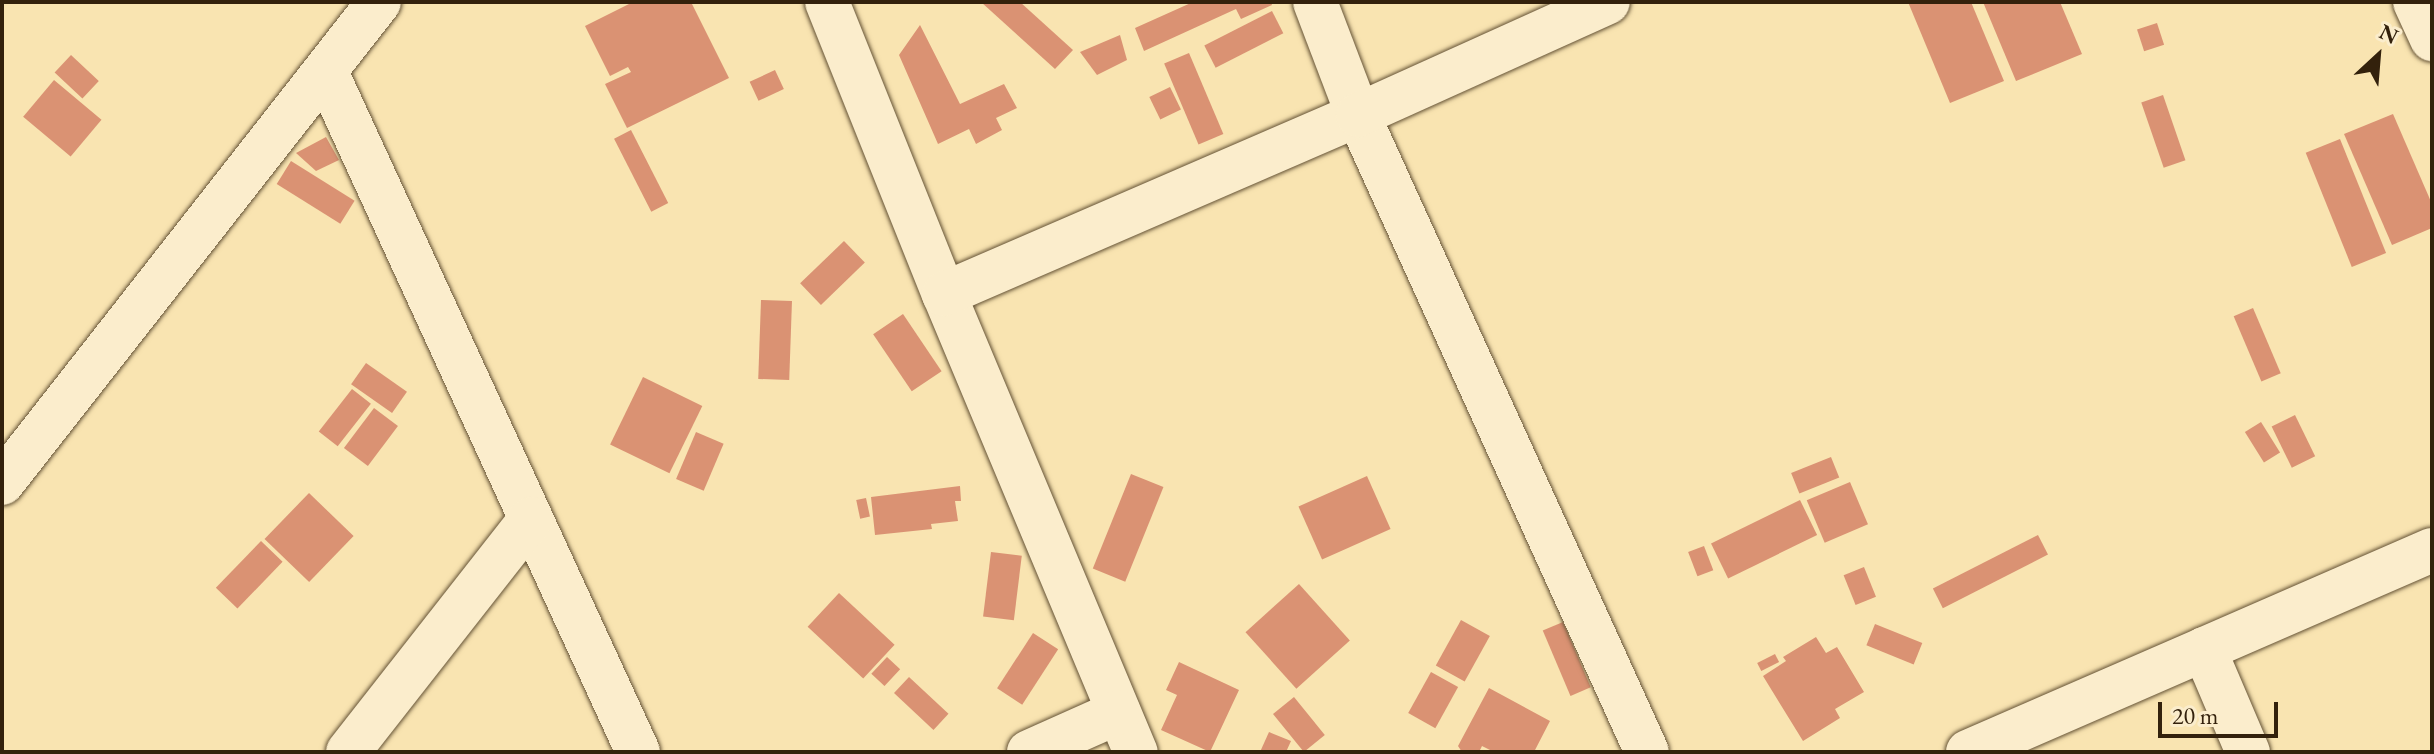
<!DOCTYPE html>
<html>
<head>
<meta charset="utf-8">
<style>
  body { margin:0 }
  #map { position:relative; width:2434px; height:754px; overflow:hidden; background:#f9e4b1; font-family:"EB Garamond",serif }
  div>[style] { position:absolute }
  .building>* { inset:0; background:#da9273; transform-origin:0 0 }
  .roads { filter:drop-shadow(0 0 2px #645235) drop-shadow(0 0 2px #645235) }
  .minor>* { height:44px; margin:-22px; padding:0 22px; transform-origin:22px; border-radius:22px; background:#fbedcc }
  span { translate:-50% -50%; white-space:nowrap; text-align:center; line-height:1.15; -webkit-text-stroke:6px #fbedcc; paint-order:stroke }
  .frame { position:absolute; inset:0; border:4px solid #33210c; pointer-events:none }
  .north { position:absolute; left:2338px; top:16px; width:80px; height:80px; -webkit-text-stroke:6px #fbedcc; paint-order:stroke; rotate:26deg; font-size:22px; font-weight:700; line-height:32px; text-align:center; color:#33210c }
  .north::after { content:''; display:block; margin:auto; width:28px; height:36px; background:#33210c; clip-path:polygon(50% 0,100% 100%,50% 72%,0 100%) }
  .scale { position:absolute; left:2158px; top:702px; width:120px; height:36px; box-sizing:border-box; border:4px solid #33210c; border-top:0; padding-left:10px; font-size:24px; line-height:28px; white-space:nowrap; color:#33210c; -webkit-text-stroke:6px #fbedcc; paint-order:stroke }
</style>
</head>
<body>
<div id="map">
  <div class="building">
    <i style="clip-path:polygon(633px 2px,691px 2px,729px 78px,627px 128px,605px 84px,631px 72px,628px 67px,610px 76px,585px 26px)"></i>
    <i style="clip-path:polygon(981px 2px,1020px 2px,1073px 50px,1055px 69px)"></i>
    <i style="clip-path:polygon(1193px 2px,1271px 2px,1272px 5px,1241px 19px,1236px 9px,1144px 51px,1135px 28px)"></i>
    <i style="clip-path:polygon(1908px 2px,1971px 2px,2004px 81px,1950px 103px)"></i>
    <i style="clip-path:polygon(1983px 2px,2060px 2px,2082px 54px,2016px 81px)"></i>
    <i style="left:1272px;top:11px;width:25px;height:76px;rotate:63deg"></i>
    <i style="left:2157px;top:23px;width:23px;height:21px;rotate:72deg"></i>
    <i style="clip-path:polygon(920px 25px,960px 104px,1004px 84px,1017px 108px,996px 118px,1002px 130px,976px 144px,969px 129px,938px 144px,899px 55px)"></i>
    <i style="clip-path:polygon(1120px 35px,1127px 60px,1097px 75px,1080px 52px)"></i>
    <i style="left:1189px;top:53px;width:88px;height:27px;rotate:67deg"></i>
    <i style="left:71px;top:55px;width:38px;height:24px;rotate:43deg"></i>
    <i style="left:775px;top:70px;width:21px;height:28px;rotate:65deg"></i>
    <i style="left:54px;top:80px;width:62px;height:48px;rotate:40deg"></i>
    <i style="left:1170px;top:87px;width:25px;height:23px;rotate:64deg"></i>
    <i style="left:2163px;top:95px;width:69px;height:23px;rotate:71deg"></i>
    <i style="clip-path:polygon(2393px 114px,2432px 204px,2432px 228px,2392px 245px,2344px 134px)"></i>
    <i style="left:631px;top:130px;width:82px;height:19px;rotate:63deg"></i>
    <i style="clip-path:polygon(326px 137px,339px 160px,316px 171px,296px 153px)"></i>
    <i style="left:2340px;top:139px;width:123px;height:37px;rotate:68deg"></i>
    <i style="left:291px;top:161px;width:75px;height:27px;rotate:32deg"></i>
    <i style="left:844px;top:241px;width:30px;height:61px;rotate:46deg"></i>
    <i style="left:761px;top:300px;width:31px;height:79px;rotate:2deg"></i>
    <i style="left:2253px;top:308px;width:71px;height:21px;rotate:67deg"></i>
    <i style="left:903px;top:314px;width:69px;height:36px;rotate:56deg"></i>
    <i style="left:366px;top:363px;width:50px;height:26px;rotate:35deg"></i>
    <i style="left:643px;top:377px;width:66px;height:75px;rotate:26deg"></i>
    <i style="left:352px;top:389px;width:24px;height:54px;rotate:38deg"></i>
    <i style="left:374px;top:408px;width:30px;height:50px;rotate:37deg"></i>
    <i style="left:2295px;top:415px;width:46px;height:26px;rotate:64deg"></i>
    <i style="left:2261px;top:422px;width:36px;height:19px;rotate:58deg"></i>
    <i style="left:696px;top:432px;width:30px;height:51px;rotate:23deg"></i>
    <i style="left:1831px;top:457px;width:22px;height:43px;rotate:68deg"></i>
    <i style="left:1131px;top:474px;width:35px;height:102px;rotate:22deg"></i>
    <i style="left:1367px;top:476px;width:58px;height:75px;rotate:66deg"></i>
    <i style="left:1850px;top:482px;width:46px;height:47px;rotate:67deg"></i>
    <i style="clip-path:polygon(960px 486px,961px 501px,955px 501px,958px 521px,931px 524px,932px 529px,875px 535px,871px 497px)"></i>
    <i style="left:309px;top:493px;width:62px;height:64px;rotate:44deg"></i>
    <i style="left:866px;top:498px;width:19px;height:10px;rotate:78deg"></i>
    <i style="left:1800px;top:500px;width:39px;height:99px;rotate:64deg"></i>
    <i style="left:2038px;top:535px;width:22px;height:118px;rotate:63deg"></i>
    <i style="left:261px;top:541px;width:30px;height:65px;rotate:44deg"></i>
    <i style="left:1704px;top:546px;width:26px;height:17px;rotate:69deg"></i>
    <i style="left:991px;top:552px;width:31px;height:65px;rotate:7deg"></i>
    <i style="left:1864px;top:567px;width:32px;height:22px;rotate:68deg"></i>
    <i style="left:1299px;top:584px;width:76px;height:72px;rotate:48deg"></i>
    <i style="left:839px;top:593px;width:76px;height:46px;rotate:43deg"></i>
    <i style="left:1461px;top:620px;width:33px;height:52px;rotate:29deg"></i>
    <i style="left:1563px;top:622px;width:71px;height:22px;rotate:67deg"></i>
    <i style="left:1875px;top:624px;width:51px;height:23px;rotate:22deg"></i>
    <i style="left:1033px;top:633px;width:30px;height:66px;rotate:33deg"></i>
    <i style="clip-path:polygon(1816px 637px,1826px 653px,1837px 647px,1864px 692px,1835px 709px,1840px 718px,1803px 741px,1763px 676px,1786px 661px,1783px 657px)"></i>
    <i style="left:1775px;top:654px;width:9px;height:20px;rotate:63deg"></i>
    <i style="left:887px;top:657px;width:18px;height:23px;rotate:43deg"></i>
    <i style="clip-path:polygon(1179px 662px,1239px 690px,1210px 752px,1161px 730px,1177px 695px,1166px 690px)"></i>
    <i style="left:1431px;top:672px;width:31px;height:47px;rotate:29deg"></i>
    <i style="left:909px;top:677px;width:54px;height:22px;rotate:43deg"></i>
    <i style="clip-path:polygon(1489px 688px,1550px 721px,1534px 752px,1494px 752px,1482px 746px,1479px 752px,1462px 752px,1458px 746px)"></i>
    <i style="left:1294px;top:697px;width:49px;height:27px;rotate:51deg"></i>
    <i style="clip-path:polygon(1269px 732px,1291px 741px,1286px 752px,1260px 752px)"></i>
  </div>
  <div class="roads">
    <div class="minor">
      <i style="left:827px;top:2px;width:315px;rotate:68.2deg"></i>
      <i style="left:944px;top:294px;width:497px;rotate:67.3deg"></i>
      <i style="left:1315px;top:2px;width:121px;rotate:69.2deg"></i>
      <i style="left:1358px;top:115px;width:699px;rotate:65.6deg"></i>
      <i style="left:2415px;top:2px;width:41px;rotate:65.3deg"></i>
      <i style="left:326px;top:72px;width:748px;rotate:65.35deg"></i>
      <i style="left:944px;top:294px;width:451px;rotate:-23.4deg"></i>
      <i style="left:1358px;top:115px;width:274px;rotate:-24.3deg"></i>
      <i style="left:2px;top:483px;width:611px;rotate:-51.91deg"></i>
      <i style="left:2204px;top:649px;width:112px;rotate:66.9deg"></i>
      <i style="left:348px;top:752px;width:296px;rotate:-51.9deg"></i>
      <i style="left:1029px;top:752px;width:98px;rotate:-24deg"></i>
      <i style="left:1968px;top:752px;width:506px;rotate:-23.53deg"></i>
    </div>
  </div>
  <div class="frame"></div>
  <div class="north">N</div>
  <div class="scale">20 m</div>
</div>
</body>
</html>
